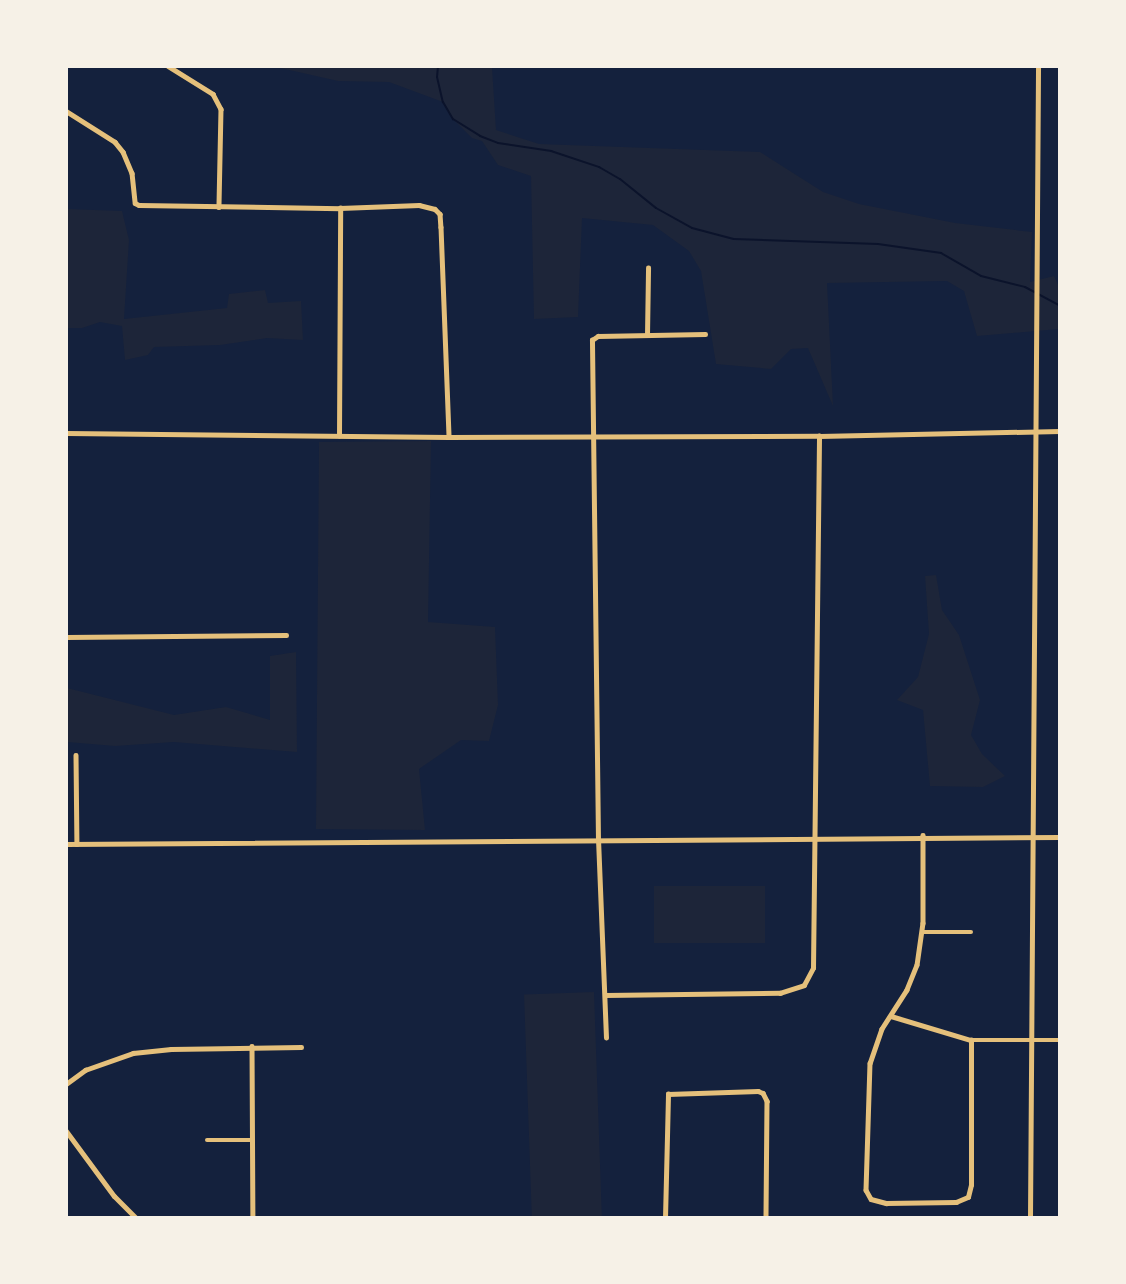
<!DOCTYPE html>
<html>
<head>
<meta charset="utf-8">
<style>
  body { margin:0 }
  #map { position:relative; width:1126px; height:1284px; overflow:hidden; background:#14213d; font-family:"Varela Round",sans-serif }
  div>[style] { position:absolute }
  .green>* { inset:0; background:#1d2539; transform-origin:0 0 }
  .stream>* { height:2px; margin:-1px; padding:0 1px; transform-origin:1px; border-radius:1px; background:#0b132b }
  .minor>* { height:4.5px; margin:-2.25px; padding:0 2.25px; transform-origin:2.25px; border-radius:2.25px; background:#e5c07b }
  .secondary>* { height:5px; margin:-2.5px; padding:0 2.5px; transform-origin:2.5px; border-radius:2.5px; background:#e5c07b }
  span { translate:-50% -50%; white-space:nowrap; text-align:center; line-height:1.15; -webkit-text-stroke:5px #f6f1e7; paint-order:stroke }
  .frame { position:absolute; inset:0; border:68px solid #f6f1e7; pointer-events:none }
</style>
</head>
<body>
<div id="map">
  <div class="green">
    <i style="clip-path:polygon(276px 67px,492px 67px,496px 130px,539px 144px,760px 152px,823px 192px,859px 204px,955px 223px,1032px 232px,1030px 282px,1054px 276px,1059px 287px,1059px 329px,977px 336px,964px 291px,947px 281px,827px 283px,833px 406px,808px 348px,791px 349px,771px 369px,716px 364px,701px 271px,689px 251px,653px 225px,582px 218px,578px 317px,534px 319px,531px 176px,498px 165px,482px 141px,472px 138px,453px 119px,443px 102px,389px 82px,338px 81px)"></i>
    <i style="clip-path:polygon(67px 209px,122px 211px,129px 240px,124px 319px,227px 308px,229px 294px,265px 290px,268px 303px,301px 301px,303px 340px,267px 338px,220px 345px,154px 347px,148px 355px,125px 360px,122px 326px,100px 322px,82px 328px,67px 328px)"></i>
    <i style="clip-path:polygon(431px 441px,428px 622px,495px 627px,498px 705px,489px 741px,461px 740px,419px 769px,425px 830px,316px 829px,319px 442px)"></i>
    <i style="clip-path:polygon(936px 575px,942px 610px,959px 635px,980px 700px,971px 735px,982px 754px,1005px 776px,983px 787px,930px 786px,923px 710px,897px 700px,918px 677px,929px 634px,925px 576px)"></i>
    <i style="clip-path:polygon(296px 652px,297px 752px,174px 742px,115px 746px,67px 742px,67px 688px,174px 715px,226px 707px,270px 720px,270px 656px)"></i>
    <i style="left:765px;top:886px;width:57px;height:111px;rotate:90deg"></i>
    <i style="left:594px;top:992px;width:225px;height:70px;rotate:88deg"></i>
  </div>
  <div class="stream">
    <i style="left:438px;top:66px;width:11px;rotate:95deg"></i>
    <i style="left:437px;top:77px;width:26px;rotate:77deg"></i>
    <i style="left:443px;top:102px;width:20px;rotate:60deg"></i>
    <i style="left:453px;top:119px;width:32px;rotate:32deg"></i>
    <i style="left:480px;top:136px;width:19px;rotate:21deg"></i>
    <i style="left:498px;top:143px;width:54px;rotate:8.6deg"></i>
    <i style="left:551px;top:151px;width:51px;rotate:18.4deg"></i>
    <i style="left:599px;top:167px;width:24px;rotate:30deg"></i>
    <i style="left:620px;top:179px;width:46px;rotate:38.9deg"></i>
    <i style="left:656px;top:208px;width:41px;rotate:29.1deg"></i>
    <i style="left:692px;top:228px;width:43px;rotate:14.7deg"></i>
    <i style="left:734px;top:239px;width:144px;rotate:2deg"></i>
    <i style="left:878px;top:244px;width:64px;rotate:8.1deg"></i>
    <i style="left:941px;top:253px;width:46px;rotate:29.9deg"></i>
    <i style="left:981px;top:276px;width:45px;rotate:14deg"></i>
    <i style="left:1025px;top:287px;width:40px;rotate:28deg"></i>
  </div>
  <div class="minor">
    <i style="left:168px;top:66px;width:53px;rotate:31.9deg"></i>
    <i style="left:213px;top:94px;width:17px;rotate:62deg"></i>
    <i style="left:221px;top:109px;width:98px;rotate:91.2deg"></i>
    <i style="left:66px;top:111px;width:58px;rotate:32.3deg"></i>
    <i style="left:115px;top:142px;width:13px;rotate:51deg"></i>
    <i style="left:123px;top:152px;width:23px;rotate:67deg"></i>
    <i style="left:132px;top:173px;width:30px;rotate:84deg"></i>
    <i style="left:135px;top:203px;width:4px;rotate:27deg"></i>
    <i style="left:139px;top:205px;width:201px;rotate:0.9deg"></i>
    <i style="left:340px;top:208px;width:79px;rotate:-2.2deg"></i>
    <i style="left:419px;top:205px;width:16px;rotate:14deg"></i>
    <i style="left:435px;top:209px;width:7px;rotate:45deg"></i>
    <i style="left:440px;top:214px;width:13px;rotate:86deg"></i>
    <i style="left:441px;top:227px;width:210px;rotate:87.8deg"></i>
    <i style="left:647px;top:335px;width:67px;rotate:-89.1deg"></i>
    <i style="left:339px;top:436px;width:228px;rotate:-89.7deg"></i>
    <i style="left:66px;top:637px;width:220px;rotate:-0.5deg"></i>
    <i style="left:76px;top:755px;width:89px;rotate:89.4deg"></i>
    <i style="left:923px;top:835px;width:88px;rotate:90deg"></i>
    <i style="left:923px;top:923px;width:42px;rotate:98.1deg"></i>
    <i style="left:917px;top:965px;width:27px;rotate:112deg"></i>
    <i style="left:907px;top:990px;width:46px;rotate:122.7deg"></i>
    <i style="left:882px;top:1029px;width:36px;rotate:109deg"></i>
    <i style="left:870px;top:1063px;width:127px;rotate:91.8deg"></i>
    <i style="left:866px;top:1190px;width:10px;rotate:61deg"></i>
    <i style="left:871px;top:1199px;width:16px;rotate:15deg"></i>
    <i style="left:886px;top:1203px;width:70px;rotate:-0.8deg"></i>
    <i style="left:956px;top:1202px;width:13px;rotate:-23deg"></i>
    <i style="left:968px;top:1197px;width:12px;rotate:-76deg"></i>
    <i style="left:971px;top:1185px;width:145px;rotate:-90deg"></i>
    <i style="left:66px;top:844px;width:994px;rotate:-0.4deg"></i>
    <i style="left:923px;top:932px;width:48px"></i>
    <i style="left:605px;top:995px;width:175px;rotate:-0.7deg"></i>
    <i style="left:780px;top:993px;width:25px;rotate:-18deg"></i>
    <i style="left:804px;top:985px;width:19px;rotate:-62deg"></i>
    <i style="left:813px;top:968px;width:532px;rotate:-89.35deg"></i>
    <i style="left:891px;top:1016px;width:84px;rotate:16.7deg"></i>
    <i style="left:971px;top:1040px;width:89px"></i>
    <i style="left:606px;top:1038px;width:197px;rotate:-92.3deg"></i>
    <i style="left:598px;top:841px;width:501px;rotate:-90.69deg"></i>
    <i style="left:592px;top:340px;width:7px;rotate:-34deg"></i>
    <i style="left:598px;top:336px;width:107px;rotate:-1.1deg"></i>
    <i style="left:252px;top:1046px;width:172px;rotate:89.7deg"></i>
    <i style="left:66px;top:1084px;width:24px;rotate:-36deg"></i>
    <i style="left:85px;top:1070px;width:51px;rotate:-19.5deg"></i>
    <i style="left:133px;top:1053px;width:38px;rotate:-6deg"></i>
    <i style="left:171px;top:1049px;width:130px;rotate:-0.9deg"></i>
    <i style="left:207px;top:1140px;width:45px"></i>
    <i style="left:665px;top:1218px;width:124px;rotate:-88.6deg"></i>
    <i style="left:668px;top:1094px;width:90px;rotate:-1.9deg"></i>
    <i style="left:758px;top:1091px;width:5px;rotate:22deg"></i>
    <i style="left:763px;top:1093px;width:9px;rotate:63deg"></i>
    <i style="left:767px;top:1101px;width:117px;rotate:90.5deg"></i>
    <i style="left:1030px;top:1218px;width:1152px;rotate:-89.6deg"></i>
  </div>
  <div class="secondary">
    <i style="left:66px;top:433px;width:383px;rotate:0.6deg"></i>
    <i style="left:449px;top:437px;width:370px;rotate:-0.2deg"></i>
    <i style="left:819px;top:436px;width:241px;rotate:-1.2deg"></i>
    <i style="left:66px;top:1131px;width:81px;rotate:53.6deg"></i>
    <i style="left:114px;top:1196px;width:31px;rotate:45deg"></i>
  </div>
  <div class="frame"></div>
</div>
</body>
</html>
